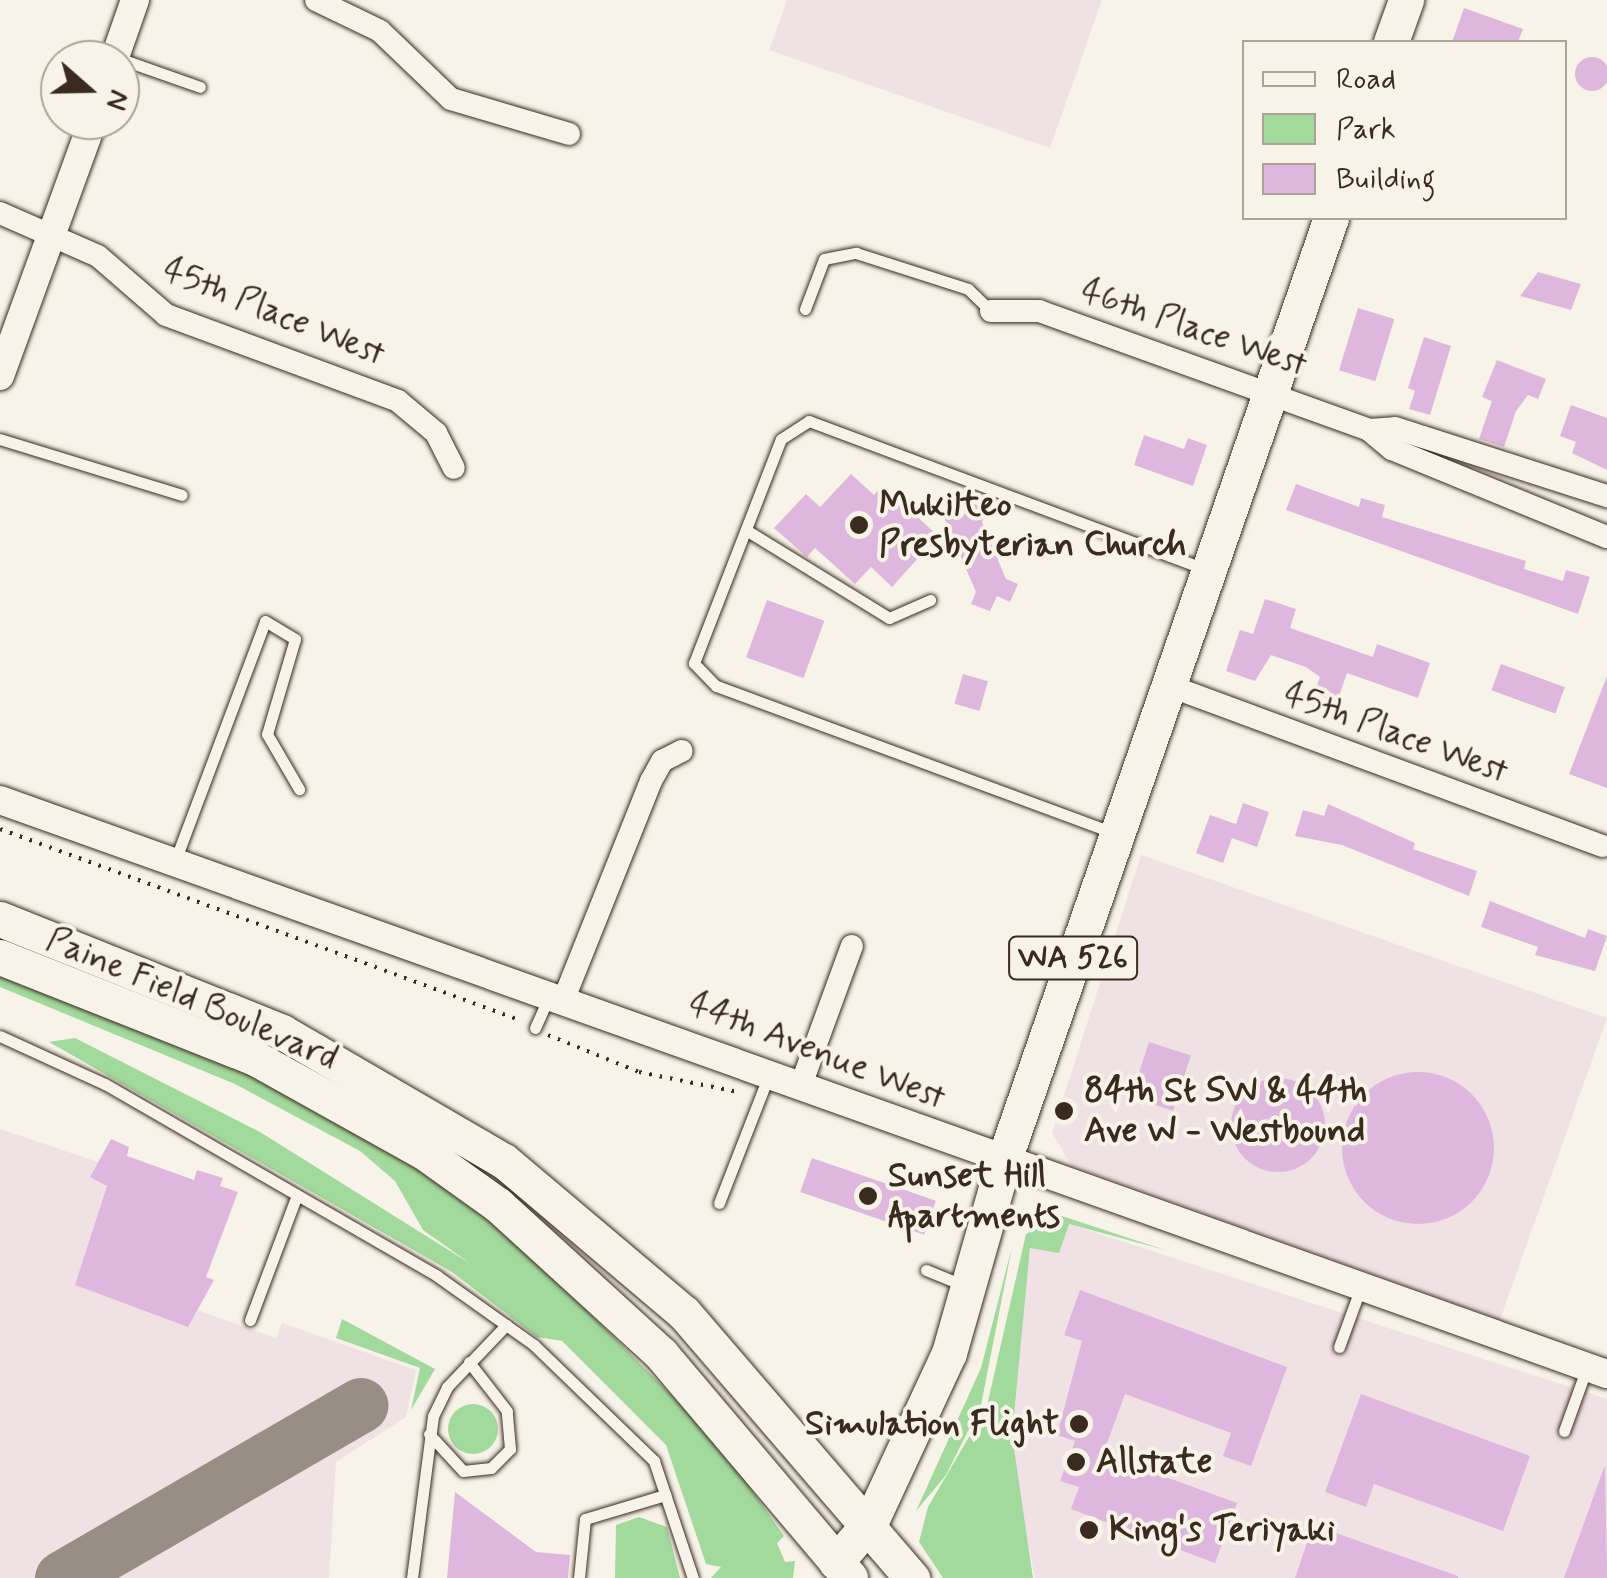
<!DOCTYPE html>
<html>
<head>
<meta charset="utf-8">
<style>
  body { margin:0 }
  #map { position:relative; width:1607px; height:1578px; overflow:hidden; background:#f7f3e8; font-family:Mynerve,sans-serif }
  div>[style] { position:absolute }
  .built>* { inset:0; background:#f0e1e5 }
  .green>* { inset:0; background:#a2d99d }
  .round { border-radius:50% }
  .taxiway>* { height:55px; margin:-27.5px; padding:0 27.5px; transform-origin:27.5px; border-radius:27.5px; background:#998e83 }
  .building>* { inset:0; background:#deb7de; transform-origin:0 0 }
  .path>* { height:4px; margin-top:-2px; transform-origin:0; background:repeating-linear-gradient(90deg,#3b2a1e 0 2.5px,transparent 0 10.5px) }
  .roads { filter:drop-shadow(0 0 2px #3b2a1e) drop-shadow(0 0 2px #3b2a1e) }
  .service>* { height:11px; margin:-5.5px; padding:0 5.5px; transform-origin:5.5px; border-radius:5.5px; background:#f7f3e8 }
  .minor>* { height:22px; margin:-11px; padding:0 11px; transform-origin:11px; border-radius:11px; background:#f7f3e8 }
  .tertiary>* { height:28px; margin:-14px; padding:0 14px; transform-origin:14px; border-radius:14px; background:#f7f3e8 }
  .primary>* { height:35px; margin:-17.5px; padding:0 17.5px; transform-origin:17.5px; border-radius:17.5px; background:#f7f3e8 }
  .trunk>* { height:35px; margin:-17.5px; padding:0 17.5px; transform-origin:17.5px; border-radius:17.5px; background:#f7f3e8 }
  .dots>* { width:28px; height:28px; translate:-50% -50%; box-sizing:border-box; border:5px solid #f7f3e8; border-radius:50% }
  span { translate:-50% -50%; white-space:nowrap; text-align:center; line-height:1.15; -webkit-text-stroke:8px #f7f3e8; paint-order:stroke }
  .shield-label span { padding:2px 8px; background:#f7f3e8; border:2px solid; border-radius:8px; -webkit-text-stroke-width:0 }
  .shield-label { font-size:32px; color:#3b2a1e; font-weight:700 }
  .street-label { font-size:35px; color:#3b2a1e }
  .poi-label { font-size:35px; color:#3b2a1e; font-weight:700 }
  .left { translate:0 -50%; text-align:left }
  .right { translate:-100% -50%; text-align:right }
  .legend { position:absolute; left:1242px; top:40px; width:325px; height:180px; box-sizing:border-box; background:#f7f3e8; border:2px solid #aca397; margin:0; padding:12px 18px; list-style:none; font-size:30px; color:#3b2a1e }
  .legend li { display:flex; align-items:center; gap:20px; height:50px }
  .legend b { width:50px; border:2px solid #aca397 }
  .north { position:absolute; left:40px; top:40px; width:100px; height:100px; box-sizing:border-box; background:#f7f3e8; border:2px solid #aca397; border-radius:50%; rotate:110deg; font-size:28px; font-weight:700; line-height:40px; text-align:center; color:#3b2a1e }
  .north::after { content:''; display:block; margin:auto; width:35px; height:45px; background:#3b2a1e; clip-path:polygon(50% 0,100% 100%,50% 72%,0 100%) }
</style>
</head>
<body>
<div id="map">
  <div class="built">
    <i style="clip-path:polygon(787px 0,1102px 0,1050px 148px,769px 50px)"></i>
    <i style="clip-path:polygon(1141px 855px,1607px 1018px,1500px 1320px,1071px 1165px,1052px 1133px)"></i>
    <i style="clip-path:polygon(0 1129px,98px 1162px,107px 1186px,76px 1285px,187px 1326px,194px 1309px,276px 1338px,282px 1323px,416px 1370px,406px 1417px,336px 1462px,329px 1578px,0 1578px)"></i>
    <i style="clip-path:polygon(1069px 1224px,1607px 1399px,1607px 1578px,1035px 1578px,1008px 1442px,1012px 1338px,1031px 1248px)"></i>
  </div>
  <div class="green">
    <i style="clip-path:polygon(0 974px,243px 1069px,407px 1160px,521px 1244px,717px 1441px,784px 1536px,777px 1543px,785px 1562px,795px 1561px,793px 1578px,711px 1578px,721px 1567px,706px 1564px,666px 1445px,562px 1341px,537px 1337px,452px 1272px,49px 1042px,75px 1038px,260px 1132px,471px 1264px,423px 1230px,395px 1181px,360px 1151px,235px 1084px,0 987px)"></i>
    <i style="clip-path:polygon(1062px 1216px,1165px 1250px,1069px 1224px,1059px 1253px,1030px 1248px,1012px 1435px,1033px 1578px,943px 1578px,919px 1542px,928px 1507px,987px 1406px,1026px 1234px)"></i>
    <i style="clip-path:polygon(1012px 1247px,981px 1405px,946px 1475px,916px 1511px,981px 1368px)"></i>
    <i style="clip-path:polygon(342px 1319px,435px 1369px,411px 1410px,420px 1368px,336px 1338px)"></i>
    <i class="round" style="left:448px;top:1404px;width:50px;height:50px"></i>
    <i style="clip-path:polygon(639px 1517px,667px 1527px,680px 1578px,615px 1578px,616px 1525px)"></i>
  </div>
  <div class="taxiway">
    <i style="left:62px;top:1578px;width:345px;rotate:-30.1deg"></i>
  </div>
  <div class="building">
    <i style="clip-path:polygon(1464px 8px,1523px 29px,1518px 42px,1452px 42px)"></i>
    <i class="round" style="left:1575px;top:57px;width:34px;height:34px"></i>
    <i style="clip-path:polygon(1538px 272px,1581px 284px,1571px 310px,1520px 296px)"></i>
    <i style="left:1358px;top:308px;width:38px;height:65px;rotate:17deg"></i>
    <i style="clip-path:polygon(1424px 337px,1451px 346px,1430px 415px,1409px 409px,1415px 391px,1408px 388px)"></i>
    <i style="clip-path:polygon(1497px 360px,1546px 379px,1538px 399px,1528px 395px,1516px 411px,1504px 447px,1479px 439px,1492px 401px,1482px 397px)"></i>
    <i style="clip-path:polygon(1571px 405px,1607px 418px,1607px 470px,1572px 453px,1576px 442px,1560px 436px)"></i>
    <i style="clip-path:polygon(1144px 435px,1184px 449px,1188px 438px,1207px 445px,1193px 486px,1134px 465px)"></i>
    <i style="clip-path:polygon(851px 474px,874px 495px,883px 485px,938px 536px,892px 587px,871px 567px,855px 584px,815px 548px,807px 557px,774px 528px,806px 494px,820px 507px)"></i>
    <i style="clip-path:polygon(1296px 484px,1359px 507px,1361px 498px,1385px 505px,1382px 517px,1526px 561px,1524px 569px,1563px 581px,1566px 570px,1590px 577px,1578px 614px,1286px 510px)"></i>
    <i style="clip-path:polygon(969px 502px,987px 509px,982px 522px,1006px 579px,1018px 584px,1010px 602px,997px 596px,990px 611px,971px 604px,976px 592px,940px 508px,963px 517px)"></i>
    <i style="clip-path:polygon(1265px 599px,1296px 609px,1290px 628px,1373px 657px,1377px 644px,1430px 663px,1418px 698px,1347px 673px,1337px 702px,1314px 694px,1320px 677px,1306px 667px,1271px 655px,1255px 681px,1226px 671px,1240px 630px,1253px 634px)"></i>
    <i style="left:767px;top:600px;width:61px;height:61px;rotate:20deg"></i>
    <i style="left:1501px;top:664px;width:68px;height:28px;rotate:20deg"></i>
    <i style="left:963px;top:674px;width:26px;height:31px;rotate:16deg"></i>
    <i style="clip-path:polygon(1607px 676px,1607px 788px,1569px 774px)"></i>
    <i style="clip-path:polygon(1243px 803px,1269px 812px,1257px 847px,1232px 838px,1223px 863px,1196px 853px,1210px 815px,1236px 824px)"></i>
    <i style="clip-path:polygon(1328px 804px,1415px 843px,1413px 849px,1477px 871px,1469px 896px,1342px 845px,1295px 836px,1303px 810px,1324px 816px)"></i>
    <i style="clip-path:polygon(1490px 901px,1585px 938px,1588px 929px,1607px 936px,1595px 971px,1535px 955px,1538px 947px,1481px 927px)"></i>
    <i style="left:1149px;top:1042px;width:44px;height:58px;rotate:18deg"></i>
    <i class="round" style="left:1342px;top:1072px;width:152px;height:152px"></i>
    <i class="round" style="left:1231px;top:1078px;width:94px;height:94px"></i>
    <i style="clip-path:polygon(111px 1139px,129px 1147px,127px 1156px,194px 1180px,197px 1170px,223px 1178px,220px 1186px,238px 1192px,206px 1277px,214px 1280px,188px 1327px,75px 1285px,107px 1186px,90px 1177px)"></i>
    <i style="left:812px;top:1158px;width:131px;height:36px;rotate:19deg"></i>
    <i style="clip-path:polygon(1080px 1290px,1287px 1367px,1251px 1466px,1223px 1456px,1231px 1433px,1125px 1394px,1103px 1454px,1237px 1503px,1215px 1563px,1071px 1509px,1079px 1487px,1060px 1481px,1075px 1441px,1057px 1435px,1082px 1341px,1064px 1335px)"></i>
    <i style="clip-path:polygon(1361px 1394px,1530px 1456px,1503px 1531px,1374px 1484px,1366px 1507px,1325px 1492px)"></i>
    <i style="clip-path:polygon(1605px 1465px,1607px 1578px,1564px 1578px)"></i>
    <i style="clip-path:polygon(455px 1492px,536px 1552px,570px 1555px,568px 1578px,447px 1578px)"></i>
    <i style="clip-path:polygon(1313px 1525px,1458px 1576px,1458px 1578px,1295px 1578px)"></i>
  </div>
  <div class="path">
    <i style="left:0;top:829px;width:556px;rotate:20.19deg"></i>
    <i style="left:548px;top:1035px;width:98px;rotate:22.1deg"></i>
    <i style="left:639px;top:1072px;width:101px;rotate:11.4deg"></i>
  </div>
  <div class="roads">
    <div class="service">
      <i style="left:115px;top:57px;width:90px;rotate:19.4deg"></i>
      <i style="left:805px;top:309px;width:53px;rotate:-69.2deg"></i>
      <i style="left:824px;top:259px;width:33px;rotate:-11deg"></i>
      <i style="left:856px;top:253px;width:118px;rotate:17.8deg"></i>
      <i style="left:968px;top:289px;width:32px;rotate:44deg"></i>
      <i style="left:0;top:439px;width:190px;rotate:17.1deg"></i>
      <i style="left:746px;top:530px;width:168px;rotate:31.6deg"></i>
      <i style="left:889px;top:618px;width:45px;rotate:-23.7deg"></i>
      <i style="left:1114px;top:833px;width:424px;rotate:-159.7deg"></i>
      <i style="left:716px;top:686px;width:32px;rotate:-134deg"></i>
      <i style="left:694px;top:663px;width:240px;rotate:-68.8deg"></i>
      <i style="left:781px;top:439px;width:33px;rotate:-33deg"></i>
      <i style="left:809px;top:421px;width:420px;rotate:20.5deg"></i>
      <i style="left:175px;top:861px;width:256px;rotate:-69.4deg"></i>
      <i style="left:265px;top:621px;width:35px;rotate:31deg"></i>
      <i style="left:295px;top:639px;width:99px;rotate:106.4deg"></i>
      <i style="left:267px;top:734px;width:64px;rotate:59.8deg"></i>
      <i style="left:535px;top:1028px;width:36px;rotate:-66deg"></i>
      <i style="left:0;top:1036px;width:115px;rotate:24.6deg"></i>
      <i style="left:105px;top:1084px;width:384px;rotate:30deg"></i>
      <i style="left:437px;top:1276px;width:119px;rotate:35.4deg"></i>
      <i style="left:534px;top:1345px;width:167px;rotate:44deg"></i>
      <i style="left:654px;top:1461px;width:123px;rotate:71.6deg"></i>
      <i style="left:719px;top:1203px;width:135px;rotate:-68.7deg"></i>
      <i style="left:926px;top:1270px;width:42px;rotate:22.3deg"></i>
      <i style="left:250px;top:1320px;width:128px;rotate:-69.4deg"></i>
      <i style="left:1339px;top:1347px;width:64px;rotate:-69.9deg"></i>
      <i style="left:1564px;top:1431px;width:68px;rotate:-70.2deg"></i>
      <i style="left:429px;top:1434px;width:50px;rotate:47.4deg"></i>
      <i style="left:463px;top:1471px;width:28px;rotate:-6deg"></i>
      <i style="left:491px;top:1468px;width:27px;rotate:-45deg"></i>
      <i style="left:510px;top:1449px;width:38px;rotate:-95deg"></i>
      <i style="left:507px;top:1411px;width:62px;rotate:-127.8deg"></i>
      <i style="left:412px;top:1578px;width:163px;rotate:-82.6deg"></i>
      <i style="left:433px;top:1416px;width:32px;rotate:-64deg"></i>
      <i style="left:447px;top:1387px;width:86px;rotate:-46.4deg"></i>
      <i style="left:579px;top:1578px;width:59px;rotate:-84.2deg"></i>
      <i style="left:585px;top:1519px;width:84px;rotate:-16.7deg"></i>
    </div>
    <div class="minor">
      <i style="left:316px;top:0;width:71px;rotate:25.8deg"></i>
      <i style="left:380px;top:31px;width:98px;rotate:43.8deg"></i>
      <i style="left:451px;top:99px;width:123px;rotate:16.5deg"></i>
      <i style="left:0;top:213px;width:107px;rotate:23.7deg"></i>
      <i style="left:98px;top:256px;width:90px;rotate:40.9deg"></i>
      <i style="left:166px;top:315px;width:247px;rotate:20.3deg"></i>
      <i style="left:398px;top:401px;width:50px;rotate:40.1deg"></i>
      <i style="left:436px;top:433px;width:39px;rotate:63deg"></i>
      <i style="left:991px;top:311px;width:48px"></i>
      <i style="left:1039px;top:311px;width:351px;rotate:19.8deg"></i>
      <i style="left:1369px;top:430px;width:26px;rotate:-4deg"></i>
      <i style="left:1395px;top:428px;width:223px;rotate:17.8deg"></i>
      <i style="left:1369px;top:430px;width:30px;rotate:40deg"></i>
      <i style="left:1392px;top:449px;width:232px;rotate:22.3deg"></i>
      <i style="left:1167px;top:685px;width:464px;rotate:20.3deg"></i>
      <i style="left:565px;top:996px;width:232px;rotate:-68.2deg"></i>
      <i style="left:651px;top:781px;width:23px;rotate:-61deg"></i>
      <i style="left:662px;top:761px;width:22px;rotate:-27deg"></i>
      <i style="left:801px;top:1085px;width:148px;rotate:-69.9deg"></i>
    </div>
    <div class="tertiary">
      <i style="left:114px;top:60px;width:64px;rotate:-70.7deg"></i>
      <i style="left:0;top:376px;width:272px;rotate:-70deg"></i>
      <i style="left:0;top:800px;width:1706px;rotate:19.66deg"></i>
    </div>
    <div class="primary">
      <i style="left:1391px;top:42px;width:45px;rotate:-70.3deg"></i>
      <i style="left:836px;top:1562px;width:54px;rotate:-49.5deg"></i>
      <i style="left:871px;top:1521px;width:185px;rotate:-65.1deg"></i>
      <i style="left:949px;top:1353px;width:201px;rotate:-74.1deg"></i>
      <i style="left:1004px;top:1160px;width:997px;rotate:-70.86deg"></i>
    </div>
    <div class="trunk">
      <i style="left:0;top:919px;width:304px;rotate:21.8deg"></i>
      <i style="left:282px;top:1032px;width:257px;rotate:30.2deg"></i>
      <i style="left:504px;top:1161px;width:236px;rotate:40.2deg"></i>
      <i style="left:684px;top:1313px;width:350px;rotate:49.3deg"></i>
      <i style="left:0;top:957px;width:274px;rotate:21.6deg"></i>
      <i style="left:255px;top:1058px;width:193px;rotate:29.1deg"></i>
      <i style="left:424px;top:1152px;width:91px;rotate:35.6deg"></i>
      <i style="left:498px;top:1205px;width:221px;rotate:42.4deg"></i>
      <i style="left:661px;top:1354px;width:293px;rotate:49.8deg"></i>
    </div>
  </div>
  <div class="dots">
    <i style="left:859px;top:525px;background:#3b2a1e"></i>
    <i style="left:1064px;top:1111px;background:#3b2a1e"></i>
    <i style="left:868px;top:1196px;background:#3b2a1e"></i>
    <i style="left:1079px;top:1424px;background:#3b2a1e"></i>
    <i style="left:1076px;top:1462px;background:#3b2a1e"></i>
    <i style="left:1089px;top:1530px;background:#3b2a1e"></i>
  </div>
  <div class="shield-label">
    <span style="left:1073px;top:958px">WA 526</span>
  </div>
  <div class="street-label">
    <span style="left:274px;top:312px;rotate:22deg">45th Place West</span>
    <span style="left:1194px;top:328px;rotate:19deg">46th Place West</span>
    <span style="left:1396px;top:733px;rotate:20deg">45th Place West</span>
    <span style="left:192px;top:999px;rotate:23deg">Paine Field Boulevard</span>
    <span style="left:817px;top:1051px;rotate:21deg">44th Avenue West</span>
  </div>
  <div class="poi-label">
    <span class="left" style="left:879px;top:525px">Mukilteo<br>Presbyterian Church</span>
    <span class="left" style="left:1084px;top:1111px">84th St SW &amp; 44th<br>Ave W - Westbound</span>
    <span class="left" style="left:888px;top:1196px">Sunset Hill<br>Apartments</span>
    <span class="right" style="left:1059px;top:1424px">Simulation Flight</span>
    <span class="left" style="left:1096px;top:1462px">Allstate</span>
    <span class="left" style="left:1109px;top:1530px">King's Teriyaki</span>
  </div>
  <ul class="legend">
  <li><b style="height:12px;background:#f7f3e8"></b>Road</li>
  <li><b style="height:28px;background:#a2d99d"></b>Park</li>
  <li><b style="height:28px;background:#deb7de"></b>Building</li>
  </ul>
  <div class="north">N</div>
</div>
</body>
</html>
